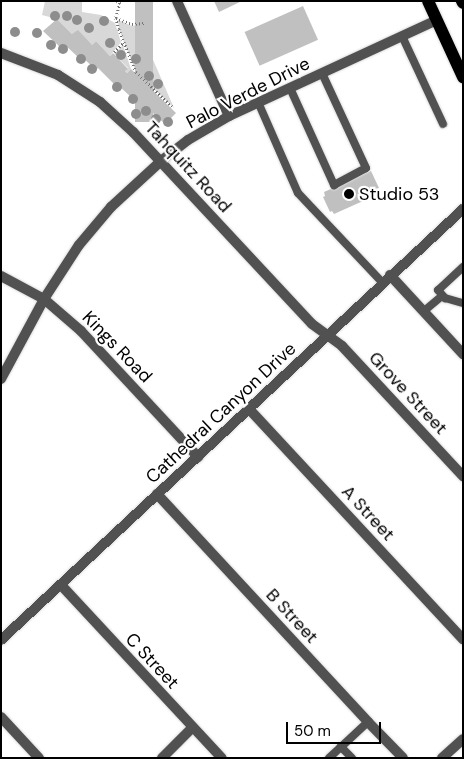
<!DOCTYPE html>
<html>
<head>
<meta charset="utf-8">
<style>
  body { margin:0 }
  #map { position:relative; width:464px; height:759px; overflow:hidden; background:#fff; font-family:"DM Sans",sans-serif }
  div>[style] { position:absolute }
  .green>* { inset:0; background:#d8d8d8 }
  .building>* { inset:0; background:#c0c0c0; transform-origin:0 0 }
  .path>* { height:2.5px; margin-top:-1.25px; transform-origin:0; background:repeating-linear-gradient(90deg,#737373 0 1px,transparent 0 3.5px) }
  .roads { filter:drop-shadow(0 0 1px #dbdbdb) drop-shadow(0 0 1px #dbdbdb) }
  .service>* { height:8px; margin:-4px; padding:0 4px; transform-origin:4px; border-radius:4px; background:#515151 }
  .minor>* { height:10px; margin:-5px; padding:0 5px; transform-origin:5px; border-radius:5px; background:#515151 }
  .tertiary>* { height:10px; margin:-5px; padding:0 5px; transform-origin:5px; border-radius:5px; background:#515151 }
  .primary>* { height:12px; margin:-6px; padding:0 6px; transform-origin:6px; border-radius:6px; background:#000 }
  .trees>* { width:10px; height:10px; margin:-5px; border-radius:50%; background:#8d8d8d }
  .dots>* { width:14px; height:14px; translate:-50% -50%; box-sizing:border-box; border:2px solid #fff; border-radius:50% }
  span { translate:-50% -50%; white-space:nowrap; text-align:center; line-height:1.15; -webkit-text-stroke:4.5px #fff; paint-order:stroke }
  .street-label { font-size:18px; color:#000 }
  .poi-label { font-size:18px; color:#000 }
  .left { translate:0 -50%; text-align:left }
  .frame { position:absolute; inset:0; border:2px solid #000; pointer-events:none }
  .scale { position:absolute; left:286px; top:722px; width:95px; height:22px; box-sizing:border-box; border:2px solid #000; border-top:0; padding-left:6px; font-size:15px; line-height:18px; white-space:nowrap; color:#000; -webkit-text-stroke:4px #fff; paint-order:stroke }
</style>
</head>
<body>
<div id="map">
  <div class="green">
    <i style="clip-path:polygon(45px 1px,82px 1px,82px 12px,101px 15px,115px 23px,121px 42px,110px 56px,96px 41px,92px 45px,72px 34px,57px 19px,42px 15px)"></i>
    <i style="clip-path:polygon(118px 20px,132px 26px,138px 25px,174px 108px,136px 72px,119px 29px)"></i>
    <i style="clip-path:polygon(123px 45px,131px 69px,127px 73px,125px 71px,128px 68px,114px 54px)"></i>
  </div>
  <div class="building">
    <i style="left:135px;top:1px;width:18px;height:121px"></i>
    <i style="clip-path:polygon(214px 1px,242px 1px,219px 12px)"></i>
    <i style="left:303px;top:6px;width:37px;height:64px;rotate:66deg"></i>
    <i style="clip-path:polygon(57px 19px,72px 34px,78px 30px,92px 45px,96px 41px,110px 56px,113px 53px,128px 69px,125px 71px,127px 73px,131px 69px,176px 113px,165px 124px,135px 97px,132px 98px,117px 84px,115px 85px,98px 68px,96px 70px,81px 56px,79px 58px,64px 44px,60px 47px,43px 31px)"></i>
    <i style="clip-path:polygon(371px 171px,379px 188px,370px 192px,372px 197px,334px 214px,332px 211px,330px 212px,323px 197px,325px 196px,324px 192px)"></i>
  </div>
  <div class="path">
    <i style="left:117px;top:1px;width:4px;rotate:34deg"></i>
    <i style="left:120px;top:3px;width:16px;rotate:105deg"></i>
    <i style="left:116px;top:18px;width:11px;rotate:75deg"></i>
    <i style="left:119px;top:29px;width:46px;rotate:68.4deg"></i>
    <i style="left:136px;top:72px;width:52px;rotate:43.5deg"></i>
    <i style="left:116px;top:18px;width:17px;rotate:21deg"></i>
    <i style="left:132px;top:24px;width:12px;rotate:-5deg"></i>
    <i style="left:114px;top:52px;width:14px;rotate:-45deg"></i>
  </div>
  <div class="roads">
    <div class="service">
      <i style="left:402px;top:36px;width:97px;rotate:65deg"></i>
      <i style="left:290px;top:88px;width:107px;rotate:65.6deg"></i>
      <i style="left:334px;top:185px;width:36px;rotate:-28deg"></i>
      <i style="left:366px;top:168px;width:105px;rotate:-114.9deg"></i>
      <i style="left:258px;top:102px;width:99px;rotate:66.3deg"></i>
      <i style="left:298px;top:193px;width:122px;rotate:46.7deg"></i>
      <i style="left:463px;top:267px;width:34px;rotate:137deg"></i>
      <i style="left:438px;top:290px;width:11px;rotate:49deg"></i>
      <i style="left:445px;top:298px;width:19px;rotate:16deg"></i>
      <i style="left:424px;top:311px;width:23px;rotate:-40deg"></i>
      <i style="left:329px;top:758px;width:16px;rotate:-43deg"></i>
      <i style="left:352px;top:758px;width:16px;rotate:-135deg"></i>
      <i style="left:341px;top:747px;width:37px;rotate:-43deg"></i>
    </div>
    <div class="minor">
      <i style="left:177px;top:1px;width:126px;rotate:65.7deg"></i>
      <i style="left:1px;top:53px;width:61px;rotate:21.1deg"></i>
      <i style="left:58px;top:75px;width:50px;rotate:32.7deg"></i>
      <i style="left:100px;top:102px;width:45px;rotate:42.3deg"></i>
      <i style="left:133px;top:132px;width:262px;rotate:47deg"></i>
      <i style="left:312px;top:324px;width:37px;rotate:36deg"></i>
      <i style="left:342px;top:346px;width:178px;rotate:47.1deg"></i>
      <i style="left:390px;top:275px;width:108px;rotate:47.3deg"></i>
      <i style="left:1px;top:276px;width:49px;rotate:28.1deg"></i>
      <i style="left:44px;top:299px;width:49px;rotate:40.9deg"></i>
      <i style="left:81px;top:331px;width:172px;rotate:47.1deg"></i>
      <i style="left:1px;top:379px;width:91px;rotate:-61.7deg"></i>
      <i style="left:44px;top:299px;width:64px;rotate:-57.1deg"></i>
      <i style="left:79px;top:245px;width:50px;rotate:-49.9deg"></i>
      <i style="left:111px;top:207px;width:68px;rotate:-42.6deg"></i>
      <i style="left:161px;top:161px;width:34px;rotate:-38deg"></i>
      <i style="left:188px;top:140px;width:48px;rotate:-30.3deg"></i>
      <i style="left:229px;top:116px;width:229px;rotate:-24.8deg"></i>
      <i style="left:250px;top:410px;width:313px;rotate:47.1deg"></i>
      <i style="left:157px;top:494px;width:311px;rotate:47.2deg"></i>
      <i style="left:368px;top:722px;width:50px;rotate:45.8deg"></i>
      <i style="left:61px;top:585px;width:236px;rotate:47.1deg"></i>
      <i style="left:1px;top:717px;width:56px;rotate:47.2deg"></i>
      <i style="left:162px;top:758px;width:42px;rotate:-45deg"></i>
      <i style="left:442px;top:758px;width:28px;rotate:-42deg"></i>
    </div>
    <div class="tertiary">
      <i style="left:1px;top:640px;width:632px;rotate:-43.01deg"></i>
    </div>
    <div class="primary">
      <i style="left:428px;top:1px;width:84px;rotate:65.3deg"></i>
      <i style="left:462px;top:1px;width:2px;rotate:63deg"></i>
    </div>
  </div>
  <div class="trees">
    <i style="left:55px;top:16px"></i>
    <i style="left:67px;top:16px"></i>
    <i style="left:77px;top:20px"></i>
    <i style="left:104px;top:21px"></i>
    <i style="left:89px;top:28px"></i>
    <i style="left:15px;top:32px"></i>
    <i style="left:37px;top:33px"></i>
    <i style="left:110px;top:43px"></i>
    <i style="left:51px;top:45px"></i>
    <i style="left:63px;top:49px"></i>
    <i style="left:121px;top:55px"></i>
    <i style="left:81px;top:59px"></i>
    <i style="left:136px;top:59px"></i>
    <i style="left:92px;top:69px"></i>
    <i style="left:149px;top:76px"></i>
    <i style="left:158px;top:84px"></i>
    <i style="left:117px;top:87px"></i>
    <i style="left:133px;top:99px"></i>
    <i style="left:146px;top:111px"></i>
    <i style="left:136px;top:114px"></i>
    <i style="left:156px;top:119px"></i>
    <i style="left:168px;top:122px"></i>
  </div>
  <div class="dots">
    <i style="left:349px;top:194px;background:#000"></i>
  </div>
  <div class="street-label">
    <span style="left:248px;top:93px;rotate:-27deg">Palo Verde Drive</span>
    <span style="left:188px;top:167px;rotate:47deg">Tahquitz Road</span>
    <span style="left:117px;top:347px;rotate:46deg">Kings Road</span>
    <span style="left:408px;top:393px;rotate:47deg">Grove Street</span>
    <span style="left:221px;top:413px;rotate:-43deg">Cathedral Canyon Drive</span>
    <span style="left:368px;top:513px;rotate:47deg">A Street</span>
    <span style="left:292px;top:616px;rotate:47deg">B Street</span>
    <span style="left:152px;top:661px;rotate:47deg">C Street</span>
  </div>
  <div class="poi-label">
    <span class="left" style="left:359px;top:194px">Studio 53</span>
  </div>
  <div class="frame"></div>
  <div class="scale">50 m</div>
</div>
</body>
</html>
